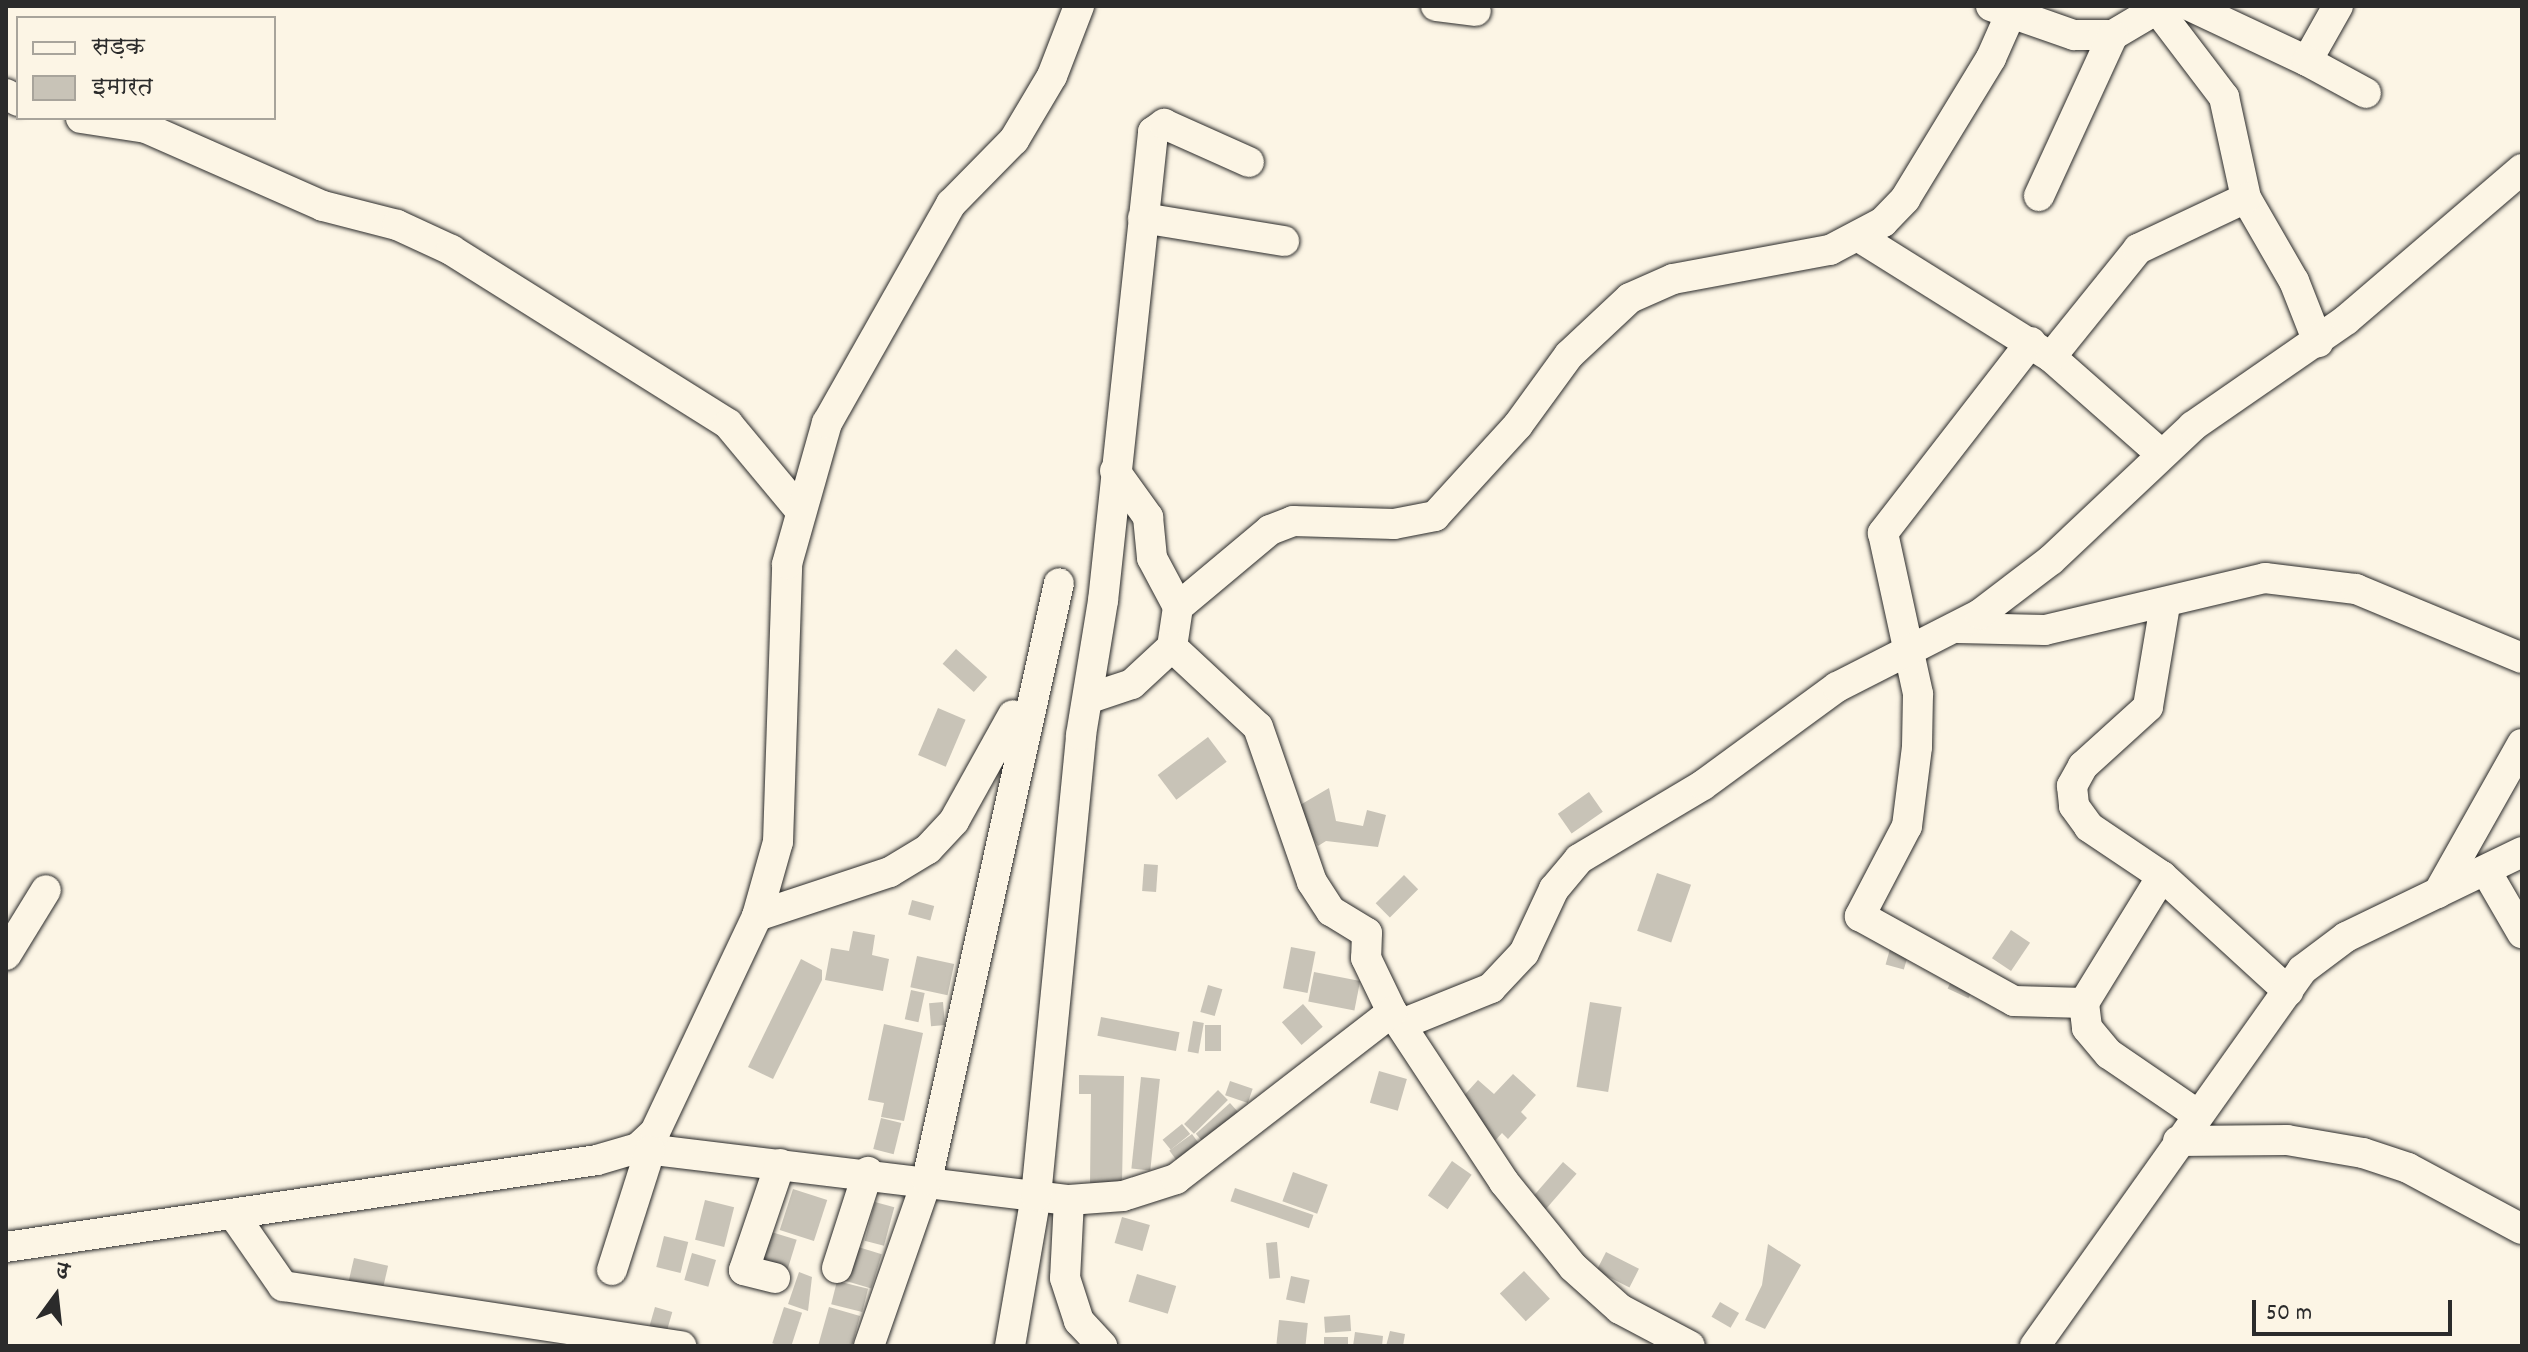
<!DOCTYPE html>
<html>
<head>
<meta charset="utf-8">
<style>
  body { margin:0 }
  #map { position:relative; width:2528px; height:1352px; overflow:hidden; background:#fcf5e5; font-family:Dekko,"Playpen Sans Deva",sans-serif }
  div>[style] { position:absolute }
  .building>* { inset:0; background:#c8c3b7; transform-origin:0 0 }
  .roads { filter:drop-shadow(0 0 2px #2b2b2b) drop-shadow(0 0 2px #2b2b2b) }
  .minor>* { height:30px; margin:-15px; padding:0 15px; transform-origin:15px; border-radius:15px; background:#fcf5e5 }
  span { translate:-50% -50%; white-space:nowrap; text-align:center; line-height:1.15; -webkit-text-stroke:6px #fcf5e5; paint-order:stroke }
  .frame { position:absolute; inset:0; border:8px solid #2b2b2b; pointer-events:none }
  .legend { position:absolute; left:16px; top:16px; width:260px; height:104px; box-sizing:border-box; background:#fcf5e5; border:2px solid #a8a49b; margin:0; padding:10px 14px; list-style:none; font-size:24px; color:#2b2b2b }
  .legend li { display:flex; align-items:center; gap:16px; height:40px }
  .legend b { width:40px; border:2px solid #a8a49b }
  .north { position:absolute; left:16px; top:1256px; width:80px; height:80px; -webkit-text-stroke:6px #fcf5e5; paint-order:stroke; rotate:15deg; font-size:22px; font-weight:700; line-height:32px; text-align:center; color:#2b2b2b }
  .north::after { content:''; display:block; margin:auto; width:28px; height:36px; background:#2b2b2b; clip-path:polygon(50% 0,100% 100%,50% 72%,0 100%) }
  .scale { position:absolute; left:2252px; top:1300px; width:200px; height:36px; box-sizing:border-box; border:4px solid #2b2b2b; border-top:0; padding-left:10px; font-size:24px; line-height:28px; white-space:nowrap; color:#2b2b2b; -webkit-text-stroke:6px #fcf5e5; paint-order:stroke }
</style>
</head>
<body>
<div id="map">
  <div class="building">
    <i style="left:956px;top:649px;width:42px;height:20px;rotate:42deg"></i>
    <i style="left:938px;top:708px;width:30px;height:51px;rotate:23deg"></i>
    <i style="left:1208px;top:737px;width:31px;height:63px;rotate:53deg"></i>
    <i style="clip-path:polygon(1329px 788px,1336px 821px,1363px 826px,1367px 810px,1386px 815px,1378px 847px,1326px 841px,1318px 846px,1295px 808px)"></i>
    <i style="left:1589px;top:792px;width:24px;height:38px;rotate:55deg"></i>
    <i style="left:1144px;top:864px;width:14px;height:27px;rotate:4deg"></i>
    <i style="left:1657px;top:873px;width:36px;height:61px;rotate:19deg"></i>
    <i style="left:1404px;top:875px;width:20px;height:40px;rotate:45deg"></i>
    <i style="left:912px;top:900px;width:23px;height:15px;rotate:15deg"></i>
    <i style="left:2011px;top:930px;width:23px;height:34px;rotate:34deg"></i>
    <i style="clip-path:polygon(853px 931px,875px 935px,872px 955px,889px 959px,883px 991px,825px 980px,831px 948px,849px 951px)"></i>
    <i style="left:1291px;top:947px;width:25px;height:42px;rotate:11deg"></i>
    <i style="left:1890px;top:949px;width:19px;height:16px;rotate:16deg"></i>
    <i style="left:917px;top:956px;width:38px;height:32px;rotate:12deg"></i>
    <i style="clip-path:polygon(801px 959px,822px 970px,822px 980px,773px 1079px,748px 1067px)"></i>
    <i style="left:1314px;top:972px;width:47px;height:30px;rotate:11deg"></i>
    <i style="left:1954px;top:975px;width:23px;height:15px;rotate:25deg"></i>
    <i style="left:1208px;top:985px;width:15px;height:28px;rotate:16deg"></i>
    <i style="left:911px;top:990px;width:14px;height:30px;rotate:12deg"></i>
    <i style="left:943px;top:1002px;width:23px;height:14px;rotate:85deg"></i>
    <i style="left:1590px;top:1002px;width:32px;height:86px;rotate:9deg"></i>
    <i style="left:1303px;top:1004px;width:30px;height:28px;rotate:49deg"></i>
    <i style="left:1101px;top:1017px;width:80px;height:19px;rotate:11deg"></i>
    <i style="left:1193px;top:1021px;width:11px;height:31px;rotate:10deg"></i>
    <i style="clip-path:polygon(884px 1024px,923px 1033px,904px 1121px,881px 1117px,884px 1103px,868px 1100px)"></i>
    <i style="left:1205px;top:1025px;width:16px;height:26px"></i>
    <i style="left:1379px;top:1071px;width:29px;height:33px;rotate:16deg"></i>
    <i style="clip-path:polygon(1513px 1074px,1536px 1095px,1521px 1112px,1527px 1118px,1508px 1139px,1502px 1133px,1494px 1142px,1459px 1101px,1478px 1080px,1494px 1094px)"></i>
    <i style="clip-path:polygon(1079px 1075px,1124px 1076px,1122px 1185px,1090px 1184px,1091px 1094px,1079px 1094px)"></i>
    <i style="left:1141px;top:1077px;width:19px;height:92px;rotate:6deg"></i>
    <i style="left:1230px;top:1081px;width:24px;height:15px;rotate:19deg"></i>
    <i style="left:1218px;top:1090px;width:14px;height:48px;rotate:45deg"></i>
    <i style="left:1230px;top:1103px;width:15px;height:46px;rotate:48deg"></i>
    <i style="left:881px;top:1118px;width:21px;height:32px;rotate:14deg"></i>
    <i style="left:1182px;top:1124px;width:13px;height:25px;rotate:51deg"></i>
    <i style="left:1192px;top:1134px;width:14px;height:28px;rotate:54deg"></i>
    <i style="left:1452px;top:1161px;width:24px;height:42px;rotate:35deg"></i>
    <i style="left:1563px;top:1162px;width:18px;height:52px;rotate:41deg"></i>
    <i style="left:1293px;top:1172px;width:37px;height:31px;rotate:20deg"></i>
    <i style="left:1235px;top:1188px;width:83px;height:14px;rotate:19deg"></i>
    <i style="left:793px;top:1189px;width:36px;height:43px;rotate:18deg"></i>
    <i style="left:705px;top:1200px;width:30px;height:41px;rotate:14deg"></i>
    <i style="left:875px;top:1202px;width:20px;height:40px;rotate:15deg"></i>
    <i style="left:1122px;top:1217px;width:29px;height:27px;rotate:16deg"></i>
    <i style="left:768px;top:1231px;width:30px;height:33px;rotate:17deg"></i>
    <i style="left:664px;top:1236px;width:25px;height:32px;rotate:14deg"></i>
    <i style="left:1277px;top:1242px;width:36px;height:11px;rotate:85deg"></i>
    <i style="clip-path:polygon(1768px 1244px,1801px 1265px,1765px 1329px,1745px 1320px,1762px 1285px)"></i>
    <i style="left:855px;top:1246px;width:28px;height:36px;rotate:17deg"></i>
    <i style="left:1606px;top:1252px;width:37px;height:21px;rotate:27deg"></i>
    <i style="left:692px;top:1253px;width:25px;height:28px;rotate:16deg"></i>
    <i style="left:354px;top:1258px;width:35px;height:32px;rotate:13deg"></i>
    <i style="left:1524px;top:1271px;width:38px;height:33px;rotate:47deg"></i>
    <i style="clip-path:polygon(799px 1272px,812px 1277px,808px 1311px,788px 1304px)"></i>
    <i style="left:1137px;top:1274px;width:41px;height:29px;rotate:17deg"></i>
    <i style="left:1291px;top:1276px;width:19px;height:24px;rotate:12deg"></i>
    <i style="left:837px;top:1281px;width:32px;height:24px;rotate:14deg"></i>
    <i style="left:1720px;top:1302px;width:22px;height:17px;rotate:30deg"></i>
    <i style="left:655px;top:1307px;width:18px;height:23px;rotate:16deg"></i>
    <i style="left:784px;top:1307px;width:19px;height:38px;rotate:18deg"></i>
    <i style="clip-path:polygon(829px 1307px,860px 1316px,852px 1346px,818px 1346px)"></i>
    <i style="left:1350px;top:1315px;width:16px;height:26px;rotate:86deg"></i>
    <i style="left:1279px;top:1320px;width:29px;height:24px;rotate:6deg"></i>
    <i style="clip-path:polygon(1390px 1331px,1405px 1334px,1403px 1346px,1386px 1346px)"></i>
    <i style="clip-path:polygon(1355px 1332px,1383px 1336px,1382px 1346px,1353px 1346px)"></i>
    <i style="left:1324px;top:1337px;width:24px;height:9px"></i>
  </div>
  <div class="roads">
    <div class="minor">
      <i style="left:1436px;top:6px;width:40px;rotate:7.1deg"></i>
      <i style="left:1991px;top:6px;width:88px;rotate:19.3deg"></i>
      <i style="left:2074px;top:35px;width:39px"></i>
      <i style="left:2113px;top:35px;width:57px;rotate:-30.6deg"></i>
      <i style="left:2190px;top:6px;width:129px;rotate:25.2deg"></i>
      <i style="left:2307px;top:61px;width:63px;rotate:-60.6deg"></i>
      <i style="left:2157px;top:9px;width:111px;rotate:52.7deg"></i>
      <i style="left:2224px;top:97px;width:103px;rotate:77.7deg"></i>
      <i style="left:2246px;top:198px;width:96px;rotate:60deg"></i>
      <i style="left:2294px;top:281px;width:66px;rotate:68.5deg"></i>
      <i style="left:2307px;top:61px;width:67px;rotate:28.5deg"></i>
      <i style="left:6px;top:94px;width:14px;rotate:30deg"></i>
      <i style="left:81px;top:118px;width:66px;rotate:8.7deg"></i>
      <i style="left:146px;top:128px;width:193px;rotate:23.8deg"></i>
      <i style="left:323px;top:206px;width:76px;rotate:14.4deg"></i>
      <i style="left:397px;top:225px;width:60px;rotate:24.8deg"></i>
      <i style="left:451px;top:250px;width:327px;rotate:32.1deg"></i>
      <i style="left:728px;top:424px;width:109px;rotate:50.2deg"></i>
      <i style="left:2039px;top:196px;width:177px;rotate:-65.3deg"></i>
      <i style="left:1143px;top:218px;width:143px;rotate:9.3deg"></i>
      <i style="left:1859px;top:237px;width:226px;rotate:32deg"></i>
      <i style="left:2051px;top:357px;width:147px;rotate:41.4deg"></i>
      <i style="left:2031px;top:342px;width:242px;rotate:127.8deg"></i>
      <i style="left:1883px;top:533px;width:165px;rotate:77.7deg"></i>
      <i style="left:1918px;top:694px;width:53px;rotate:91.1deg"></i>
      <i style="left:1917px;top:747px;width:80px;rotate:97.2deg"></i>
      <i style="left:1907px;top:826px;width:102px;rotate:117.6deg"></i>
      <i style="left:1860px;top:916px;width:176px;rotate:28.9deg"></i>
      <i style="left:2014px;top:1001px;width:70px;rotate:1.6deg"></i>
      <i style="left:2051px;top:357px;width:139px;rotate:-51.1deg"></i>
      <i style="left:2138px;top:249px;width:119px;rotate:-25.3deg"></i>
      <i style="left:1115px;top:471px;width:57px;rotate:54.3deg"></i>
      <i style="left:1148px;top:517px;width:41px;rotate:84.4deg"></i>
      <i style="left:1152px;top:558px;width:55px;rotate:62deg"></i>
      <i style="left:1178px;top:607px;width:40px;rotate:98.5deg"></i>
      <i style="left:1172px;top:647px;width:117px;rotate:42.9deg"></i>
      <i style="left:1258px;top:727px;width:164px;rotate:70.8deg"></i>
      <i style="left:1312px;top:882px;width:35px;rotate:57deg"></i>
      <i style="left:1331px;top:911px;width:42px;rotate:31.4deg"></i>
      <i style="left:1367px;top:933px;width:25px;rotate:92deg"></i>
      <i style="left:1366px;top:958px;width:60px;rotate:64.3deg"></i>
      <i style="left:1392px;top:1012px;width:204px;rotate:56.6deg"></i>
      <i style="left:1504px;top:1182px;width:109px;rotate:50.9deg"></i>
      <i style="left:1573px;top:1267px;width:63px;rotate:41.8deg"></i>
      <i style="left:1620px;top:1309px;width:79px;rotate:27.9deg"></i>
      <i style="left:2165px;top:605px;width:103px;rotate:99.5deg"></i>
      <i style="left:2148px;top:707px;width:88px;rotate:137.8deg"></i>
      <i style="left:2083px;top:766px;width:23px;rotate:119deg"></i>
      <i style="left:2072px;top:786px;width:20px;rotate:84deg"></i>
      <i style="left:2074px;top:806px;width:26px;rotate:54deg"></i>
      <i style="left:2089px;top:827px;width:88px;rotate:33.9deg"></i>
      <i style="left:2162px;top:876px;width:171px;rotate:42.4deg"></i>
      <i style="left:1178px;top:607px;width:120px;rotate:-39.9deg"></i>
      <i style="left:1270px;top:530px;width:25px;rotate:-21deg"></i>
      <i style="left:1293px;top:521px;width:101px;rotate:1.7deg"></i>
      <i style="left:1394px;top:524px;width:42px;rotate:-11deg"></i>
      <i style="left:1435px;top:516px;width:123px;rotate:-47.6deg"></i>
      <i style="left:1518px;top:425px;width:87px;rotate:-53.9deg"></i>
      <i style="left:1569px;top:355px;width:83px;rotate:-43.1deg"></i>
      <i style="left:1630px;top:298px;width:47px;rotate:-23.8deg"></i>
      <i style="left:1673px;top:279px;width:160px;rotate:-10.5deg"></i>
      <i style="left:1830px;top:250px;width:60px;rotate:-27.8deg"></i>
      <i style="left:1883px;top:222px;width:32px;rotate:-46deg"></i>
      <i style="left:1905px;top:199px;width:165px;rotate:-58.6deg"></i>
      <i style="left:1991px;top:58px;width:57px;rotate:-66.1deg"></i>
      <i style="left:1958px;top:628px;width:87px;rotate:1.3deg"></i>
      <i style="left:2045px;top:630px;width:226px;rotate:-13.3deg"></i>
      <i style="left:2265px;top:578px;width:92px;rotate:6.9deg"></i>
      <i style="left:2356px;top:589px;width:180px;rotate:22.6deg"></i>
      <i style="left:1090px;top:698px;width:44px;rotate:-18.4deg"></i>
      <i style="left:1132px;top:684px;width:54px;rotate:-42.8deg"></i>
      <i style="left:2486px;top:871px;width:72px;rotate:59.9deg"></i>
      <i style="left:2162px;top:876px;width:149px;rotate:121.6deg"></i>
      <i style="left:2084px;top:1003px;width:25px;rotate:83deg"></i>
      <i style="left:2087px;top:1028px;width:34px;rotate:50deg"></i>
      <i style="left:2109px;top:1054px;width:107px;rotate:34.3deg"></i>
      <i style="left:2438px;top:893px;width:171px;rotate:-60.6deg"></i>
      <i style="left:757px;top:916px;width:140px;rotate:-18.3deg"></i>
      <i style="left:890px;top:872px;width:44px;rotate:-31.2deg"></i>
      <i style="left:928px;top:849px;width:38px;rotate:-47deg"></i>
      <i style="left:954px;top:821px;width:121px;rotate:-60.9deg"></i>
      <i style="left:6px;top:955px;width:76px;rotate:-58.4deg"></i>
      <i style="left:1402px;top:1024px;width:96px;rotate:-22deg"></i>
      <i style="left:1491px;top:988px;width:48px;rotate:-46.7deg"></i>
      <i style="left:1524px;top:953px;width:71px;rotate:-64.9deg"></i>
      <i style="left:1554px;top:889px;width:39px;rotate:-50deg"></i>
      <i style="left:1579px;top:859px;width:144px;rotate:-30.8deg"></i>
      <i style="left:1703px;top:785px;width:166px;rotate:-36.2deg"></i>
      <i style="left:1837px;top:687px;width:161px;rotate:-27deg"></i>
      <i style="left:1980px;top:614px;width:89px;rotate:-37.3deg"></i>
      <i style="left:2051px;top:560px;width:195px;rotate:-43.3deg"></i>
      <i style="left:2193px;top:426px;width:186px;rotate:-34.7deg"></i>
      <i style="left:2346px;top:320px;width:232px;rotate:-40.6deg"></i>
      <i style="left:2178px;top:1141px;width:109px;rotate:-0.5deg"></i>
      <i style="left:2287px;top:1140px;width:77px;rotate:9.7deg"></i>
      <i style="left:2363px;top:1153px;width:47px;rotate:18.4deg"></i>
      <i style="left:2408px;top:1168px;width:129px;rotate:28.2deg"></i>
      <i style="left:638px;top:1148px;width:434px;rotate:6.9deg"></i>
      <i style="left:1069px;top:1200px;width:54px;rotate:-4.2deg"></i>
      <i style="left:1123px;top:1196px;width:56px;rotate:-17.8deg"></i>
      <i style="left:1176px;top:1179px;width:273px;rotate:-37.7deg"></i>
      <i style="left:1069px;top:1200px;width:78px;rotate:92.9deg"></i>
      <i style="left:1065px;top:1278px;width:45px;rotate:72deg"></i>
      <i style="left:1079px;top:1321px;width:34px;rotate:47deg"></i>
      <i style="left:233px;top:1214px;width:88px;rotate:55.2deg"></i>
      <i style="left:283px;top:1286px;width:403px;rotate:8.6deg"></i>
      <i style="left:6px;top:1247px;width:597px;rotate:-8.37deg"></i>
      <i style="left:597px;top:1160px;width:43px;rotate:-16.3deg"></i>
      <i style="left:638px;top:1148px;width:23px;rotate:-43deg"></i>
      <i style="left:655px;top:1132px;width:239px;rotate:-64.7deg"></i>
      <i style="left:757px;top:916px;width:77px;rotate:-74.2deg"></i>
      <i style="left:778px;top:842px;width:278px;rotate:-88.1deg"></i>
      <i style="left:787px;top:564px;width:147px;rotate:-74.2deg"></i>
      <i style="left:827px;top:423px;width:252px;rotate:-60.5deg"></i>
      <i style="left:951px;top:204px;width:90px;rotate:-45.5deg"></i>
      <i style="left:1014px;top:140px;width:74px;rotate:-59.3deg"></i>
      <i style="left:1052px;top:76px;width:75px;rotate:-68.9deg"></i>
      <i style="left:837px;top:1268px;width:101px;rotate:-72.1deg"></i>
      <i style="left:612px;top:1270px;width:125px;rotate:-72.3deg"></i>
      <i style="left:775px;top:1278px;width:32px;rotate:-166deg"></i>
      <i style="left:744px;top:1270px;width:112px;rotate:-71.2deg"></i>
      <i style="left:869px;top:1346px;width:176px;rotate:-70.7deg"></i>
      <i style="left:927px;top:1180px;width:611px;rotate:-77.53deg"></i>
      <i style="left:1010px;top:1346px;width:152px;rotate:-80.2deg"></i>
      <i style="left:1036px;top:1196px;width:463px;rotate:-84.4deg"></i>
      <i style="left:1081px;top:735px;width:136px;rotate:-80.7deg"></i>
      <i style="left:1103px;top:601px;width:472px;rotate:-83.9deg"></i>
      <i style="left:1153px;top:132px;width:14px;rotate:-36deg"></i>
      <i style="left:1164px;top:124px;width:93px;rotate:24.1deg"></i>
      <i style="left:2035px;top:1346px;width:461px;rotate:-54.6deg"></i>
      <i style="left:2302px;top:970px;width:55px;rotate:-36.9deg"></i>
      <i style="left:2346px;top:937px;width:195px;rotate:-25.8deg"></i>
    </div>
  </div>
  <div class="frame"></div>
  <ul class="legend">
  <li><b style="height:10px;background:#fcf5e5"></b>सड़क</li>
  <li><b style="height:22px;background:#c8c3b7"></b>इमारत</li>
  </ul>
  <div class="north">उ</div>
  <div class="scale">50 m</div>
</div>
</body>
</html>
